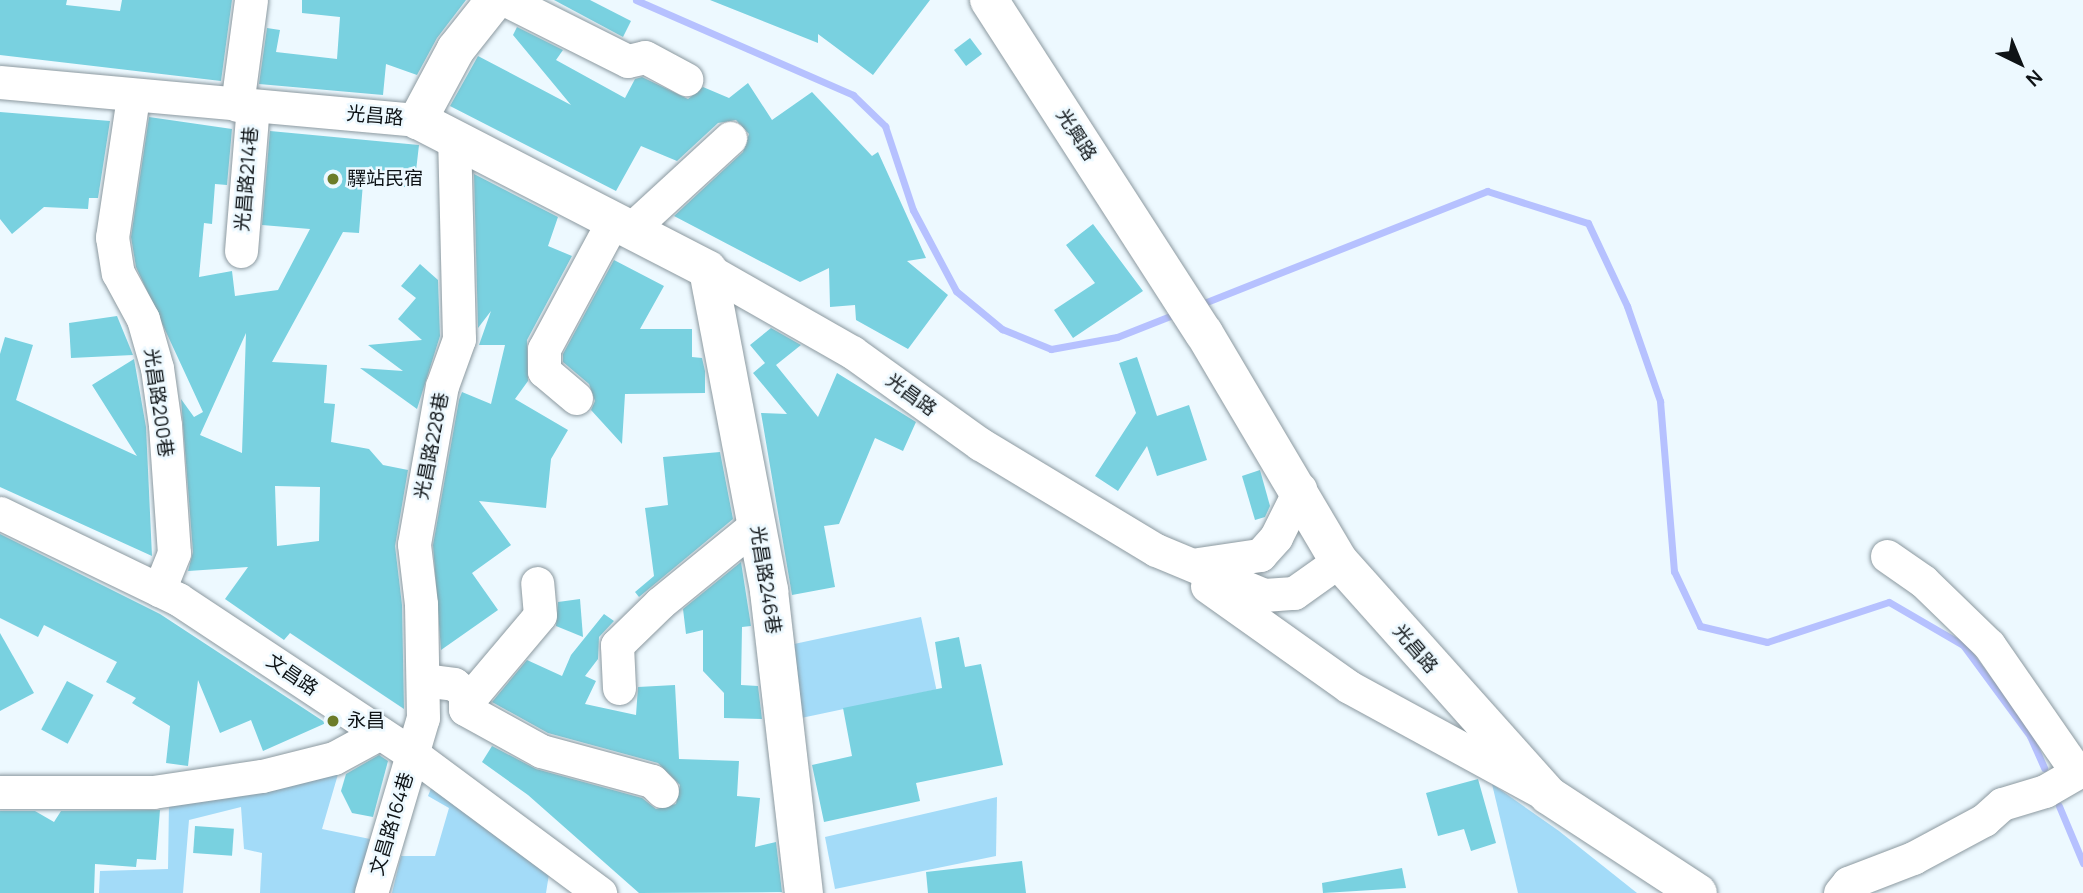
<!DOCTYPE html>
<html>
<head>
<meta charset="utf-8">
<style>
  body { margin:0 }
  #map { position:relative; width:2083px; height:893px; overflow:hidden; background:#edf9ff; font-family:Manrope,"Noto Sans TC",sans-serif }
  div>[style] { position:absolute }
  .green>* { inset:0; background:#a3dbf8; transform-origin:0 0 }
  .stream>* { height:7px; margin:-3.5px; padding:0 3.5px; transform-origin:3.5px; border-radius:3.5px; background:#b6c1ff }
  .building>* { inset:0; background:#79d1e0; transform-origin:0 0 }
  .roads { filter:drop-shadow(0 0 2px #8c99a0) drop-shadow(0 0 2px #8c99a0) }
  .minor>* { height:33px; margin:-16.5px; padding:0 16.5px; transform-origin:16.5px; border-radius:16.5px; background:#fff }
  .major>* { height:38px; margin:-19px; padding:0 19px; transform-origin:19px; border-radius:19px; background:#fff }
  .dots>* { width:19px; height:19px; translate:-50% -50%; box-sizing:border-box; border:4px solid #edf9ff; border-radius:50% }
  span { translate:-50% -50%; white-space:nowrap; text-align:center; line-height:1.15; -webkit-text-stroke:5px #edf9ff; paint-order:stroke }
  .street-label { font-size:19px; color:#0e1316 }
  .poi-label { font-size:19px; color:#0e1316 }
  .left { translate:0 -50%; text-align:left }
  .north { position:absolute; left:1985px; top:28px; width:70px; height:70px; -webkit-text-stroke:5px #edf9ff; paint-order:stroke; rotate:137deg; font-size:19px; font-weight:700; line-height:28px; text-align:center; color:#0e1316 }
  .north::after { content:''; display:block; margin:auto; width:24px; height:32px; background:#0e1316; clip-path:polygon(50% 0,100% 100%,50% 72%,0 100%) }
</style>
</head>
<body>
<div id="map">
  <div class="green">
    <i style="left:921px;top:617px;width:74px;height:137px;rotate:78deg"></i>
    <i style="clip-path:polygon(341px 764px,322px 829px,370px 839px,358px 893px,260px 893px,262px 853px,244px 849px,241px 807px,189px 820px,183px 893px,99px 893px,100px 871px,168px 869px,169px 801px)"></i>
    <i style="clip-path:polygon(1492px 784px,1559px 831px,1637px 893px,1518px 893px)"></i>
    <i style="clip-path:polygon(432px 786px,549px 874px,546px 893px,392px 893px,401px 856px,435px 856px,449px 808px,428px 796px)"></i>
    <i style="clip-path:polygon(997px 797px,996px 856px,835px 889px,825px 837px)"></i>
  </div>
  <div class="stream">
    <i style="left:636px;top:0;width:237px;rotate:23.6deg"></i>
    <i style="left:853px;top:95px;width:45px;rotate:44.1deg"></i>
    <i style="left:885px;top:126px;width:89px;rotate:71.6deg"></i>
    <i style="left:913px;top:210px;width:92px;rotate:62deg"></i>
    <i style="left:956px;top:291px;width:60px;rotate:39.6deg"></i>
    <i style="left:1002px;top:329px;width:53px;rotate:22.2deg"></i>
    <i style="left:1051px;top:349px;width:67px;rotate:-10.3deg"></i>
    <i style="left:1117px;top:337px;width:66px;rotate:-21.5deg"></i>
    <i style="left:1199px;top:305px;width:310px;rotate:-21.6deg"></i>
    <i style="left:1487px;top:191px;width:106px;rotate:17.6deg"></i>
    <i style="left:1588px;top:223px;width:92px;rotate:64.8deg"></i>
    <i style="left:1627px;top:306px;width:101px;rotate:70.8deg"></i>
    <i style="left:1660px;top:401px;width:171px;rotate:85.3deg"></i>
    <i style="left:1674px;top:571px;width:61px;rotate:64.7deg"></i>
    <i style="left:1700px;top:626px;width:69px;rotate:13.4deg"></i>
    <i style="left:1767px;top:642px;width:128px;rotate:-18.2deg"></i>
    <i style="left:1889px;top:602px;width:86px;rotate:30.2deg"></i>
    <i style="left:1963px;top:645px;width:113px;rotate:53.6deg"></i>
    <i style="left:2030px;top:736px;width:35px;rotate:66deg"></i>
    <i style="left:2059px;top:806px;width:62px;rotate:67.2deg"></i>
  </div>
  <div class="building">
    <i style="clip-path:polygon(0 0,67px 0,66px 5px,120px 11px,122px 0,232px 0,221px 81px,0 55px)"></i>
    <i style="clip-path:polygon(302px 0,466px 0,437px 38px,417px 75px,386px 64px,383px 95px,259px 84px,267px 28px,280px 30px,276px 52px,337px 59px,340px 17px,302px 13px)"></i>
    <i style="clip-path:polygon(554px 0,590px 0,631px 21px,623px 37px)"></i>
    <i style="clip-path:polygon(710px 0,930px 0,873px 75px,818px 34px,818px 43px)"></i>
    <i style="clip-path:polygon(517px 27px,563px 50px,556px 60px,625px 98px,635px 79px,642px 77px,688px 99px,703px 87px,729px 98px,748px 83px,772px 120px,812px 92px,872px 156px,878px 152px,926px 258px,907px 261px,948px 295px,908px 349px,856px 320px,855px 305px,830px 307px,829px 268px,800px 282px,674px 216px,743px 152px,749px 134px,736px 120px,718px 123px,677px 161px,641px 146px,616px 191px,450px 106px,478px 56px,571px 105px,513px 35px)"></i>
    <i style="left:970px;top:38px;width:20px;height:20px;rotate:53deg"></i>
    <i style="clip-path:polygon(0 112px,110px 121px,98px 198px,89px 198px,88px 209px,44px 207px,12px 234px,0 219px)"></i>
    <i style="clip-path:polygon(evenodd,149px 117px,232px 129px,227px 185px,215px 184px,212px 224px,204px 223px,199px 277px,232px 271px,235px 296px,278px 290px,310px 229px,262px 225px,270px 131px,419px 145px,414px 188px,363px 183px,359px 233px,343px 232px,272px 362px,327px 365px,324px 403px,335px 404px,331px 442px,369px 449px,383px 465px,408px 470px,395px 546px,402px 605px,404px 709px,290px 633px,284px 640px,225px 599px,248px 567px,188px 571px,193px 552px,181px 399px,194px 417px,203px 412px,136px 267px,131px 237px,149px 117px,246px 333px,242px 453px,200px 435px,246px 333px,149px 117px,275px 486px,320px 487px,319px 541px,277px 546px,275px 486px)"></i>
    <i style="clip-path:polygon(474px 174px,558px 217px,548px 246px,572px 256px,527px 340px,528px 381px,515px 399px,568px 430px,551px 459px,546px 508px,479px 501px,511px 545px,472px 573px,498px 610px,441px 650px,433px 545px,459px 400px,462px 392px,491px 404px,505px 345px,479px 345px,491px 311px,478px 328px)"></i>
    <i style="clip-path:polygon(1093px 224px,1143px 291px,1073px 338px,1054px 310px,1095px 283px,1066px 245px)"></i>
    <i style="clip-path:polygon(614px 260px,664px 286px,640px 329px,692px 329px,692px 357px,702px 358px,705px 371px,705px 393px,625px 394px,622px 444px,591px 410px,595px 401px,589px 384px,563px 362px,563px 354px)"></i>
    <i style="clip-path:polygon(420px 264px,438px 280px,440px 336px,417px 409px,360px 368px,403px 371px,368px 345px,422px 340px,398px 319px,416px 298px,401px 286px)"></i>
    <i style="clip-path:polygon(117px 316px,133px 355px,71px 358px,69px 323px)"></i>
    <i style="clip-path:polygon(771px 328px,801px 345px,776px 365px,818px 417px,837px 373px,916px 422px,903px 451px,875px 438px,839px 524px,824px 526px,835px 587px,792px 595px,761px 413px,787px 414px,753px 373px,765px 363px,750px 345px)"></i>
    <i style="clip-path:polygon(5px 337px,33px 345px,16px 400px,137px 456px,92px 385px,134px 359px,146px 427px,152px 556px,0 487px,0 354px)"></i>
    <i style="clip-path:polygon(1137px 357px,1157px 416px,1189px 405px,1207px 460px,1157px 476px,1147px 446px,1118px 491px,1095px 476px,1136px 413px,1119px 363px)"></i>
    <i style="clip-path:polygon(720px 452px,733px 519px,639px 597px,635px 592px,654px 576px,645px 508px,668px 505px,663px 457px)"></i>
    <i style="clip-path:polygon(1260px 470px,1270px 506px,1265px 517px,1255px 520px,1242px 476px)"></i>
    <i style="clip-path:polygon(0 534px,160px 614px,326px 723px,263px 751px,251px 720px,220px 733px,198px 680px,188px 766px,166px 763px,170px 726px,132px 703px,136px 698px,106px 682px,117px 662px,44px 625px,38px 637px,0 618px)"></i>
    <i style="clip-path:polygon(741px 562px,751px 626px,742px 627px,741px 685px,758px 686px,762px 719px,724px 718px,724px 693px,703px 671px,703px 630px,686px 634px,683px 609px)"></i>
    <i style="clip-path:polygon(580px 599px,583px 637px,556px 626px,558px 602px)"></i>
    <i style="clip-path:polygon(604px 614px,614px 621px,599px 637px,598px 659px,585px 676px,596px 681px,585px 704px,636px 715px,638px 687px,675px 685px,679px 759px,739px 761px,737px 796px,760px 798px,755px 847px,776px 842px,782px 892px,639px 893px,528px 795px,482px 762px,492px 746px,536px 769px,642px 798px,656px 809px,676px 804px,680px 785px,658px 763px,548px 733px,492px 702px,527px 660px,562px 676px,571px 655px)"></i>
    <i style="clip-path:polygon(0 633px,34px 693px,0 711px)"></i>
    <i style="clip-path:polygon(959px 637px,965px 667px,981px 664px,1003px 765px,916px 783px,920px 801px,824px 822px,812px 765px,852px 756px,843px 708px,942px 688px,935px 642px)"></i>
    <i style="left:67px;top:681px;width:30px;height:55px;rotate:28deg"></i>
    <i style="clip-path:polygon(379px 755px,388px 761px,373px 817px,352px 813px,341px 791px,346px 774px)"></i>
    <i style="clip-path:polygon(1478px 779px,1496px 843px,1471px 851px,1464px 829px,1438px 836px,1426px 793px)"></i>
    <i style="clip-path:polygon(160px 810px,156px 860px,137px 859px,136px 867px,95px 864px,94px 893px,0 893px,0 811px,35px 811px,54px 822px,61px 811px)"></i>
    <i style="left:195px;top:826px;width:39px;height:27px;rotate:4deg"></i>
    <i style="clip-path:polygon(1022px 861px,1026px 893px,928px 893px,926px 872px)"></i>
    <i style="clip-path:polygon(1402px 868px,1406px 888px,1323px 893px,1322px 883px)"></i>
  </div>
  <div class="roads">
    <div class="minor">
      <i style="left:506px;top:0;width:136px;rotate:26.6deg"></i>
      <i style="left:628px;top:61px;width:17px;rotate:-13deg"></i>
      <i style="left:645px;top:57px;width:47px;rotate:28.2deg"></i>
      <i style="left:0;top:82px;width:420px;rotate:5.2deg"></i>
      <i style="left:133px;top:97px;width:142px;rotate:98.5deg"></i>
      <i style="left:112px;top:237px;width:36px;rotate:81deg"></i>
      <i style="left:118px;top:273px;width:52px;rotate:61.5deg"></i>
      <i style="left:143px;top:319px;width:51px;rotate:74.1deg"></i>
      <i style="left:157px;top:368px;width:58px;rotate:82deg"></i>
      <i style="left:165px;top:425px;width:128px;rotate:86deg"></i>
      <i style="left:174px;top:553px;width:40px;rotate:112deg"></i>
      <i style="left:237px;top:105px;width:106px;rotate:-82.4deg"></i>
      <i style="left:630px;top:230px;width:136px;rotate:-42.6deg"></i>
      <i style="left:241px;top:251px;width:145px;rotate:-85.3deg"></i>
      <i style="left:708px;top:270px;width:166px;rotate:29.7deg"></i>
      <i style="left:852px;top:352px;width:158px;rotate:35.7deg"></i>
      <i style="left:980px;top:444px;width:205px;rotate:31.1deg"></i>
      <i style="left:1156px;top:550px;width:117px;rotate:22.6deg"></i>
      <i style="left:1264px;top:595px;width:30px;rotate:-4deg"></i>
      <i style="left:1294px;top:593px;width:55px;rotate:-35.4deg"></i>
      <i style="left:576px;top:398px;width:42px;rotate:-139.8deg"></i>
      <i style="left:544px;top:371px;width:22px;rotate:-90deg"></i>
      <i style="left:544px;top:349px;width:145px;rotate:-61.7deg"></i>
      <i style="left:0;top:513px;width:198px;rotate:25.8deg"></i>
      <i style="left:178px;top:599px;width:283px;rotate:33.5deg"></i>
      <i style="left:414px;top:755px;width:232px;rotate:36.6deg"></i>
      <i style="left:1887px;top:556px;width:44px;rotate:34.8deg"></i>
      <i style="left:1923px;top:581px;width:92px;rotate:44.1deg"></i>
      <i style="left:1989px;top:645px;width:155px;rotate:55.3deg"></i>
      <i style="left:1198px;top:564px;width:63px;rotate:-8.3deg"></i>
      <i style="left:1260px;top:555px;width:24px;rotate:-48deg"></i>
      <i style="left:1276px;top:537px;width:54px;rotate:-63.4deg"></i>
      <i style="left:1207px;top:586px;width:174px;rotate:35.4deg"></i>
      <i style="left:1349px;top:687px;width:215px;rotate:28.6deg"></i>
      <i style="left:423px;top:680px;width:31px;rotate:7deg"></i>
      <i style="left:454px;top:684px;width:14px;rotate:39deg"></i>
      <i style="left:465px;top:693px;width:16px;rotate:90deg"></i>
      <i style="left:465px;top:709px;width:87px;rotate:28.9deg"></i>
      <i style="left:541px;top:751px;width:115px;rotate:15.1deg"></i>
      <i style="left:652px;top:781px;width:14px;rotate:45deg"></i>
      <i style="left:619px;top:688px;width:43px;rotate:-92.7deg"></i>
      <i style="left:617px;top:645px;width:60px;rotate:-44.3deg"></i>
      <i style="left:660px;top:603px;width:125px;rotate:-39.2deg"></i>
      <i style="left:465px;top:693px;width:11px;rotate:-10deg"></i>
      <i style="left:476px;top:691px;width:99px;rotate:-49.9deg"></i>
      <i style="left:540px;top:615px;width:32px;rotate:-95deg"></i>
      <i style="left:0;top:792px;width:153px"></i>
      <i style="left:153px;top:792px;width:110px;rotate:-8.4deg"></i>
      <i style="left:262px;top:776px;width:74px;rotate:-14deg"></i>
      <i style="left:334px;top:758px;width:52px;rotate:-28.5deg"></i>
      <i style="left:371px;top:893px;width:183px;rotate:-73.5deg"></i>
      <i style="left:423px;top:718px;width:114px;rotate:-91deg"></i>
      <i style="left:421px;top:604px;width:60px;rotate:-96.7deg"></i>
      <i style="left:414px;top:544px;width:160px;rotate:-80deg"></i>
      <i style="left:442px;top:386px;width:50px;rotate:-70.1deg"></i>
      <i style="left:459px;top:339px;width:200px;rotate:-91.4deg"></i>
      <i style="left:1840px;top:893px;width:13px;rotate:-51deg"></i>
      <i style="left:1848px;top:883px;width:70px;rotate:-21deg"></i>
      <i style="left:1913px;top:858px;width:81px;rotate:-28.2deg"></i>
      <i style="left:1984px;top:820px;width:24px;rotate:-42deg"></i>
      <i style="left:2002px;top:804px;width:45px;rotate:-16.8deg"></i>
      <i style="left:2045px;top:791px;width:44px;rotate:-30.1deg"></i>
    </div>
    <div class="major">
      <i style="left:495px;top:0;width:63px;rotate:128.5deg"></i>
      <i style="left:456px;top:49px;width:81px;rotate:118.2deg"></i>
      <i style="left:418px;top:120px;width:326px;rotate:27.3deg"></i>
      <i style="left:708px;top:270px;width:327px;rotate:79.2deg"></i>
      <i style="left:769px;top:591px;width:304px;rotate:83.4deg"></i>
      <i style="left:989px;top:0;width:396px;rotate:57.2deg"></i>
      <i style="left:1204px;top:333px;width:265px;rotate:59.4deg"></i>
      <i style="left:1339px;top:561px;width:314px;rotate:48.2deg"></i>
      <i style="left:1548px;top:795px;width:179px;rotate:33.2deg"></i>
    </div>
  </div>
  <div class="dots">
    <i style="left:333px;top:179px;background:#6c7c2a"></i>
    <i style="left:333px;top:721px;background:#6c7c2a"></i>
  </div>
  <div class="street-label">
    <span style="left:375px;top:116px;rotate:5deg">光昌路</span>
    <span style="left:1076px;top:135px;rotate:57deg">光興路</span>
    <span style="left:247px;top:179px;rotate:-85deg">光昌路214巷</span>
    <span style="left:911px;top:395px;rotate:36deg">光昌路</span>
    <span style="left:158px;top:403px;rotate:82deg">光昌路200巷</span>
    <span style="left:432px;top:446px;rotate:-79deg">光昌路228巷</span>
    <span style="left:765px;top:580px;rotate:81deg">光昌路246巷</span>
    <span style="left:1415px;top:649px;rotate:49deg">光昌路</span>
    <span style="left:292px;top:675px;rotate:34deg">文昌路</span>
    <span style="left:392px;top:824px;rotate:-73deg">文昌路164巷</span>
  </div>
  <div class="poi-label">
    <span class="left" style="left:347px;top:179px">驛站民宿</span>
    <span class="left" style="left:347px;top:721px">永昌</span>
  </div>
  <div class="north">N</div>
</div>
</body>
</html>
